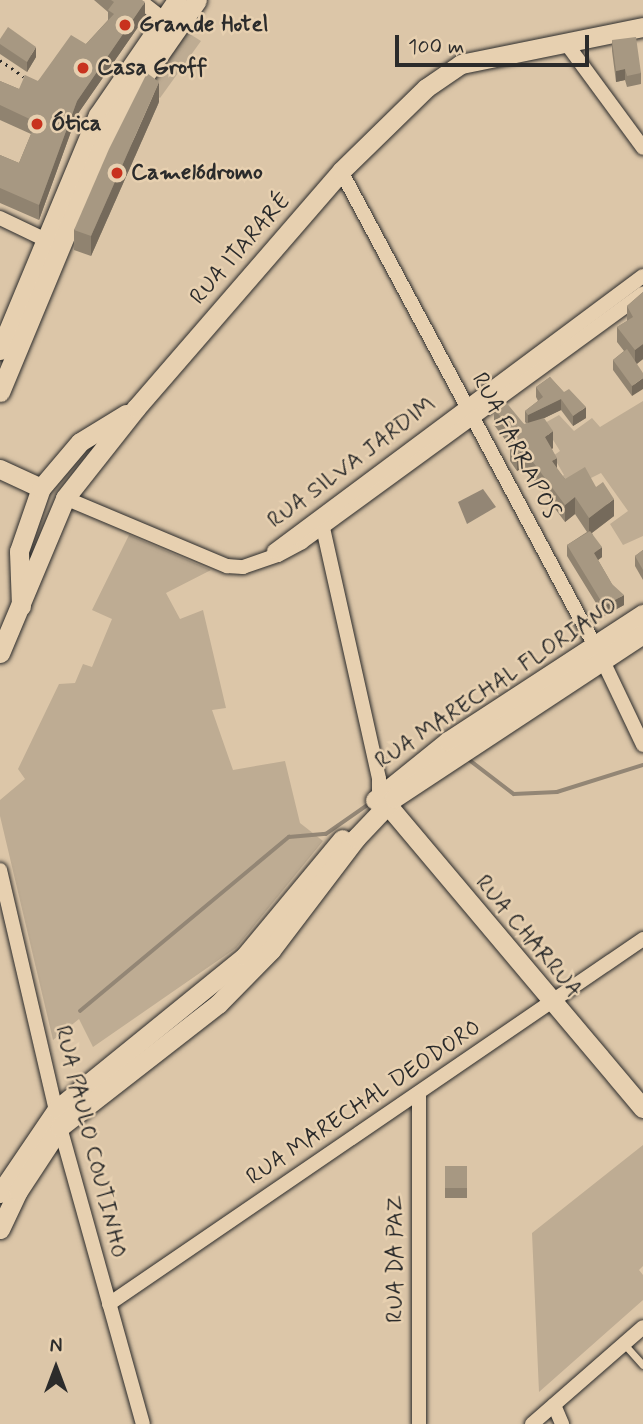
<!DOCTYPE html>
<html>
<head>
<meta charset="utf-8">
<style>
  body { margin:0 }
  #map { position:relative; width:643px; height:1424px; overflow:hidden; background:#dcc6a8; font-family:Mynerve,sans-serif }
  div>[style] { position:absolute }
  .green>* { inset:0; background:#beac93 }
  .water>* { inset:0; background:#938675 }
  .stream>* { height:3.5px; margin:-1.75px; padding:0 1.75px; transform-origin:1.75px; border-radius:1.75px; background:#938675 }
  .path>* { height:2.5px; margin-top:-1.25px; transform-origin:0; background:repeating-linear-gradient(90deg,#2b2b2b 0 2px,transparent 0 7px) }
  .roads { filter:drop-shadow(0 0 2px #2b2b2b) drop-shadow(0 0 2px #2b2b2b) }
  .lane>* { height:7px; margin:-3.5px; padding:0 3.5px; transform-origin:3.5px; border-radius:3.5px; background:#e7d0b0 }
  .street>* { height:14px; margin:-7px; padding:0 7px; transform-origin:7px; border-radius:7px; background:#e7d0b0 }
  .secondary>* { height:19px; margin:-9.5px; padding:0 9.5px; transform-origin:9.5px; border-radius:9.5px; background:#e7d0b0 }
  .wall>* { inset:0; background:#908370; transform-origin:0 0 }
  .shaded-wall>* { inset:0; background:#756a5b }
  .building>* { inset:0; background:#a79882; transform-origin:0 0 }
  .dots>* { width:19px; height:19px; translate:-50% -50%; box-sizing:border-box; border:4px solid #e7d0b0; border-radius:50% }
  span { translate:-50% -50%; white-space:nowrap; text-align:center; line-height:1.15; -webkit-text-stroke:5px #e7d0b0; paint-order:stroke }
  .poi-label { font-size:23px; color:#2b2b2b; font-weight:700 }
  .left { translate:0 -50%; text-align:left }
  .street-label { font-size:23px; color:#2b2b2b }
  .north { position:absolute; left:21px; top:1333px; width:70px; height:70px; -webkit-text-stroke:5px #e7d0b0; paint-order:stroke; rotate:0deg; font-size:19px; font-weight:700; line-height:28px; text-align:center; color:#2b2b2b }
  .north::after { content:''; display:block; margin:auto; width:24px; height:32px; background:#2b2b2b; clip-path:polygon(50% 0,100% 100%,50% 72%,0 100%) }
  .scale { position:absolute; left:395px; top:35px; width:194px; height:32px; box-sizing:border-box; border:4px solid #2b2b2b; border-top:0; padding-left:9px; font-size:21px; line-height:24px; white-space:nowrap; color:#2b2b2b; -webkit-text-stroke:5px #e7d0b0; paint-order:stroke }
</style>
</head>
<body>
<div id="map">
  <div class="green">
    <i style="clip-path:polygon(185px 31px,201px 41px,160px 98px,149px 90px,163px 60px)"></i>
    <i style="clip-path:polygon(643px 401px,643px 536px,623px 545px,610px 524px,628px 511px,601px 473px,565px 491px,558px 479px,564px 475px,553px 456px,560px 451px,543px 424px,559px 415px,574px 431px,592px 418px,600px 427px)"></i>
    <i style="clip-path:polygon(129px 535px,211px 570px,166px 593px,180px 619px,203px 610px,226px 708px,212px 710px,233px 770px,285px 761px,300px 823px,323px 841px,236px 948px,93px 1047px,79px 1019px,53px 1040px,0 816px,0 800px,25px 779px,18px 769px,59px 684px,75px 683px,83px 664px,92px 667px,112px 619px,92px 610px)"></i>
    <i style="clip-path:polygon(643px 1145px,643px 1266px,639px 1270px,643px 1275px,643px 1300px,539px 1392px,532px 1233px)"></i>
  </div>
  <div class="water">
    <i style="clip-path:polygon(483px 489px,496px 507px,467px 524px,458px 502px)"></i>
  </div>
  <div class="stream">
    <i style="left:467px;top:758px;width:59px;rotate:37.5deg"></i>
    <i style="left:514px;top:794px;width:43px;rotate:-2.7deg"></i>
    <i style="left:557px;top:792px;width:90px;rotate:-17.4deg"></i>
    <i style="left:80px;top:1011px;width:272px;rotate:-39.8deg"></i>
    <i style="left:289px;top:837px;width:37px;rotate:-5deg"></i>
    <i style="left:326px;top:834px;width:52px;rotate:-34.9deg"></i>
  </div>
  <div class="path">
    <i style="left:0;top:60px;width:29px;rotate:35deg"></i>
  </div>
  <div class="roads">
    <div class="lane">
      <i style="left:624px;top:1344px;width:28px;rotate:48deg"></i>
    </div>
    <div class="street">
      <i style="left:139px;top:0;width:41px;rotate:38deg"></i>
      <i style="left:566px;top:43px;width:130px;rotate:53.7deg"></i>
      <i style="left:341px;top:171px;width:556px;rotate:61.87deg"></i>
      <i style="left:603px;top:661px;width:93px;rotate:64.5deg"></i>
      <i style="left:0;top:218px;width:53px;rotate:25.6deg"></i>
      <i style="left:65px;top:498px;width:176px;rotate:22.8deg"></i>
      <i style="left:227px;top:566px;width:16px;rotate:4deg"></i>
      <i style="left:243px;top:567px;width:37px;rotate:-19deg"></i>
      <i style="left:278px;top:555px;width:27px;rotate:-28deg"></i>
      <i style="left:302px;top:542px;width:422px;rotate:-36.1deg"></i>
      <i style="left:321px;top:519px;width:266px;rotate:77.4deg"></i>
      <i style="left:379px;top:779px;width:16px;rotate:90deg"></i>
      <i style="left:274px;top:551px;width:460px;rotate:-36.7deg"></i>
      <i style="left:0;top:870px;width:264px;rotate:76.9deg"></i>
      <i style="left:60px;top:1127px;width:308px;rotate:74.4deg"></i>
      <i style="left:419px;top:1094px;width:330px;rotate:90deg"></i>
      <i style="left:109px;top:1304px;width:647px;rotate:-34.35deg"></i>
      <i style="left:554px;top:1405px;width:21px;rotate:67deg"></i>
      <i style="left:532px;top:1424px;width:147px;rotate:-41.1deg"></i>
    </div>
    <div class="secondary">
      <i style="left:0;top:350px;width:255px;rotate:-67.4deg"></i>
      <i style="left:98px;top:115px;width:140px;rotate:-55.5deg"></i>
      <i style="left:0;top:392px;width:294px;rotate:-67.4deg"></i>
      <i style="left:113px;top:121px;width:147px;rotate:-55.2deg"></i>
      <i style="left:0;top:469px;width:45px;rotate:24.9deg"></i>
      <i style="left:21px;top:606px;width:55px;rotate:-92.1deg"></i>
      <i style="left:19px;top:551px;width:67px;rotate:-70.8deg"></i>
      <i style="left:41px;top:488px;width:60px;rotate:-49.7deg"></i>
      <i style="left:80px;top:442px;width:54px;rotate:-31.3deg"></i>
      <i style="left:0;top:653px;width:168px;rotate:-67.2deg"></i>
      <i style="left:65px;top:498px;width:115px;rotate:-51.7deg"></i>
      <i style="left:136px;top:408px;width:313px;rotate:-49.1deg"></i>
      <i style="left:341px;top:171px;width:119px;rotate:-44.3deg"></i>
      <i style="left:426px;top:88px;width:42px;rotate:-34.4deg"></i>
      <i style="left:461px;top:64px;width:186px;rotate:-11.5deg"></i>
      <i style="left:380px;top:796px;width:408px;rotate:49.9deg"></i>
      <i style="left:375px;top:800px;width:94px;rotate:-38.9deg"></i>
      <i style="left:448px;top:741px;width:233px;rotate:-33.1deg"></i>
      <i style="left:0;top:1193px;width:102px;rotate:-55.8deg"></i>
      <i style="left:57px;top:1109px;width:242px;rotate:-39.1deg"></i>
      <i style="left:245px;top:956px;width:152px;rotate:-50.3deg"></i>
      <i style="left:0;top:1229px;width:42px;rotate:-64.7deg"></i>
      <i style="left:18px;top:1191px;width:77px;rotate:-56.7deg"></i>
      <i style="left:60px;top:1127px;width:200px;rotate:-37.9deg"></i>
      <i style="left:218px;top:1004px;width:76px;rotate:-45.5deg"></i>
      <i style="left:271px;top:950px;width:141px;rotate:-52.8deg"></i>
      <i style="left:356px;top:838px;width:55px;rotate:-46.5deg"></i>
      <i style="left:394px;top:798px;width:298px;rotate:-33.4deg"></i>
    </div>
  </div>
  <div class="wall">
    <i style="clip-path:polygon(94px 0,142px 0,145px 17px,77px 115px,39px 220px,0 203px,0 155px,19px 163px,31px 134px,0 120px,0 81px,19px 89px,38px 81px,86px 44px,108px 20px,108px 12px)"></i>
    <i style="clip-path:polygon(0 39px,36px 57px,27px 72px,0 54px)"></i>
    <i style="clip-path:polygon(612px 40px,641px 73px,641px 84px,627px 87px,625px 80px,616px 82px,612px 51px)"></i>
    <i style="clip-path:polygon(159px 102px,91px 256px,74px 250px,74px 230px)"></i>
    <i style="clip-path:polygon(643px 292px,643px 359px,637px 364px,632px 396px,613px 370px,613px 360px,624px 351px,617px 342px,617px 327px,627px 321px,627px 306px)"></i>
    <i style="clip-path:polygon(550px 377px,586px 418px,573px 426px,561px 410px,542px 419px,553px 448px,552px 449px,557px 469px,565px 479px,596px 487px,614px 516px,592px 533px,602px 557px,598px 560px,624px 605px,604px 616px,567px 556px,567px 545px,587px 532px,575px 514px,565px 522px,524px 467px,517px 471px,510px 461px,510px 446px,494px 425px,494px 408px,524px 424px,527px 424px,525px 422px,525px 411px,538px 401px,536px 397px,536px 387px)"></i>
    <i style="clip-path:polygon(643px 550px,643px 580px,635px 566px,635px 556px)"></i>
    <i style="left:467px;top:1166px;width:32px;height:22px;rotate:90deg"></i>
  </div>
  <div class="shaded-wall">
    <i style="clip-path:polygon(145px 2px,145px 17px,77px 115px,39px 220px,39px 205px,77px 101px)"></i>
    <i style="clip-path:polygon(36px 47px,36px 57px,27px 72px,27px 62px)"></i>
    <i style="clip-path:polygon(625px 69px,625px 80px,616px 82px,616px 71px)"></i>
    <i style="clip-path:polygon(159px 82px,159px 102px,91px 256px,91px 236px)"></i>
    <i style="clip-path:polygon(643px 344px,643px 359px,635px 365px,635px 350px)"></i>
    <i style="clip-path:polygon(643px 378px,643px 389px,632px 396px,632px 386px)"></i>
    <i style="clip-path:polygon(561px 399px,561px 410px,528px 426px,528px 415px)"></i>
    <i style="clip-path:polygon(586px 407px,586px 418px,573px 426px,573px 416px)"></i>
    <i style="clip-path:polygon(553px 431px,553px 448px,545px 453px,545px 437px)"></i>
    <i style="clip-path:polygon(524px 450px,524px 467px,517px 471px,517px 454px)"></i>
    <i style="clip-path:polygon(557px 458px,557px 475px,552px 461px)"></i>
    <i style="clip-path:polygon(575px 497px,575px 514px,565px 522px,565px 505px)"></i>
    <i style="clip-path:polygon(614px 499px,614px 516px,589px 535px,589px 518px)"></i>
    <i style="clip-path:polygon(602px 547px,602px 557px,594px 563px,594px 553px)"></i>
    <i style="clip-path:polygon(624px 595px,624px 605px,604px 616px,604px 606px)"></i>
  </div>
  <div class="building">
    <i style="clip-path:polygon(111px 0,142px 0,145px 2px,77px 101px,39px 205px,0 188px,0 155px,19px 163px,36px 122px,0 105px,0 81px,19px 89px,25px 75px,38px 81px,71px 35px,86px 44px,114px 14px,108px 10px,114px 2px)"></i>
    <i style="clip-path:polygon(8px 27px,36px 47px,27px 62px,0 44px,0 39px)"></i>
    <i style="clip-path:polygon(636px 37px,641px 73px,627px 76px,625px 69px,616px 71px,612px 40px)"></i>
    <i style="clip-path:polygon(147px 73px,159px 82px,91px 236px,74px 230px,109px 149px)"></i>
    <i style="clip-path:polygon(643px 292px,643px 344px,635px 350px,617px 327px,633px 317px,627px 306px)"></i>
    <i style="clip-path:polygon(627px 349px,643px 373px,643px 378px,632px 386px,613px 360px)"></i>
    <i style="clip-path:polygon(550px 377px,564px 392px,569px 389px,586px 407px,573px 416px,561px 399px,528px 415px,525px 411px,543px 397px,536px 387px)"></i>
    <i style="clip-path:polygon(505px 401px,524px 424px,544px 418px,553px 431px,545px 437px,557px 458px,552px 461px,565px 479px,585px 467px,596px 487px,603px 482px,614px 499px,589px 518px,575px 497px,565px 505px,524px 450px,517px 454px,510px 444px,517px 439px,494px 408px)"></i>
    <i style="clip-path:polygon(590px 531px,602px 547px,594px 553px,612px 584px,624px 595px,604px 606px,567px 545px)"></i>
    <i style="clip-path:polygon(643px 550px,643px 570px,635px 556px)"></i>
    <i style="left:467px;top:1166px;width:22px;height:22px;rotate:90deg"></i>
  </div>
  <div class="dots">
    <i style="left:125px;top:25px;background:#c8321e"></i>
    <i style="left:83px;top:68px;background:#c8321e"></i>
    <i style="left:37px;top:124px;background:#c8321e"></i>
    <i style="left:117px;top:173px;background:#c8321e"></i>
  </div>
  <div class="poi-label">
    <span class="left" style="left:139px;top:25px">Grande Hotel</span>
    <span class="left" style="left:97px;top:68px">Casa Groff</span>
    <span class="left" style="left:51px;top:124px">Ótica</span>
    <span class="left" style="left:131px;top:173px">Camelódromo</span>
  </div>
  <div class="street-label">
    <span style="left:241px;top:249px;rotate:-49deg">RUA ITARARÉ</span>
    <span style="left:515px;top:446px;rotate:62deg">RUA FARRAPOS</span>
    <span style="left:352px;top:463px;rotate:-37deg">RUA SILVA JARDIM</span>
    <span style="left:497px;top:684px;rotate:-34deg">RUA MARECHAL FLORIANO</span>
    <span style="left:528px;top:937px;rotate:50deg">RUA CHARRUA</span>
    <span style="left:364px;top:1103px;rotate:-34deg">RUA MARECHAL DEODORO</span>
    <span style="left:90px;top:1142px;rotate:76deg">RUA PAULO COUTINHO</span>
    <span style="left:396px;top:1259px;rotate:-90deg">RUA DA PAZ</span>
  </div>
  <div class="north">N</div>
  <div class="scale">100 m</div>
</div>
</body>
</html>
